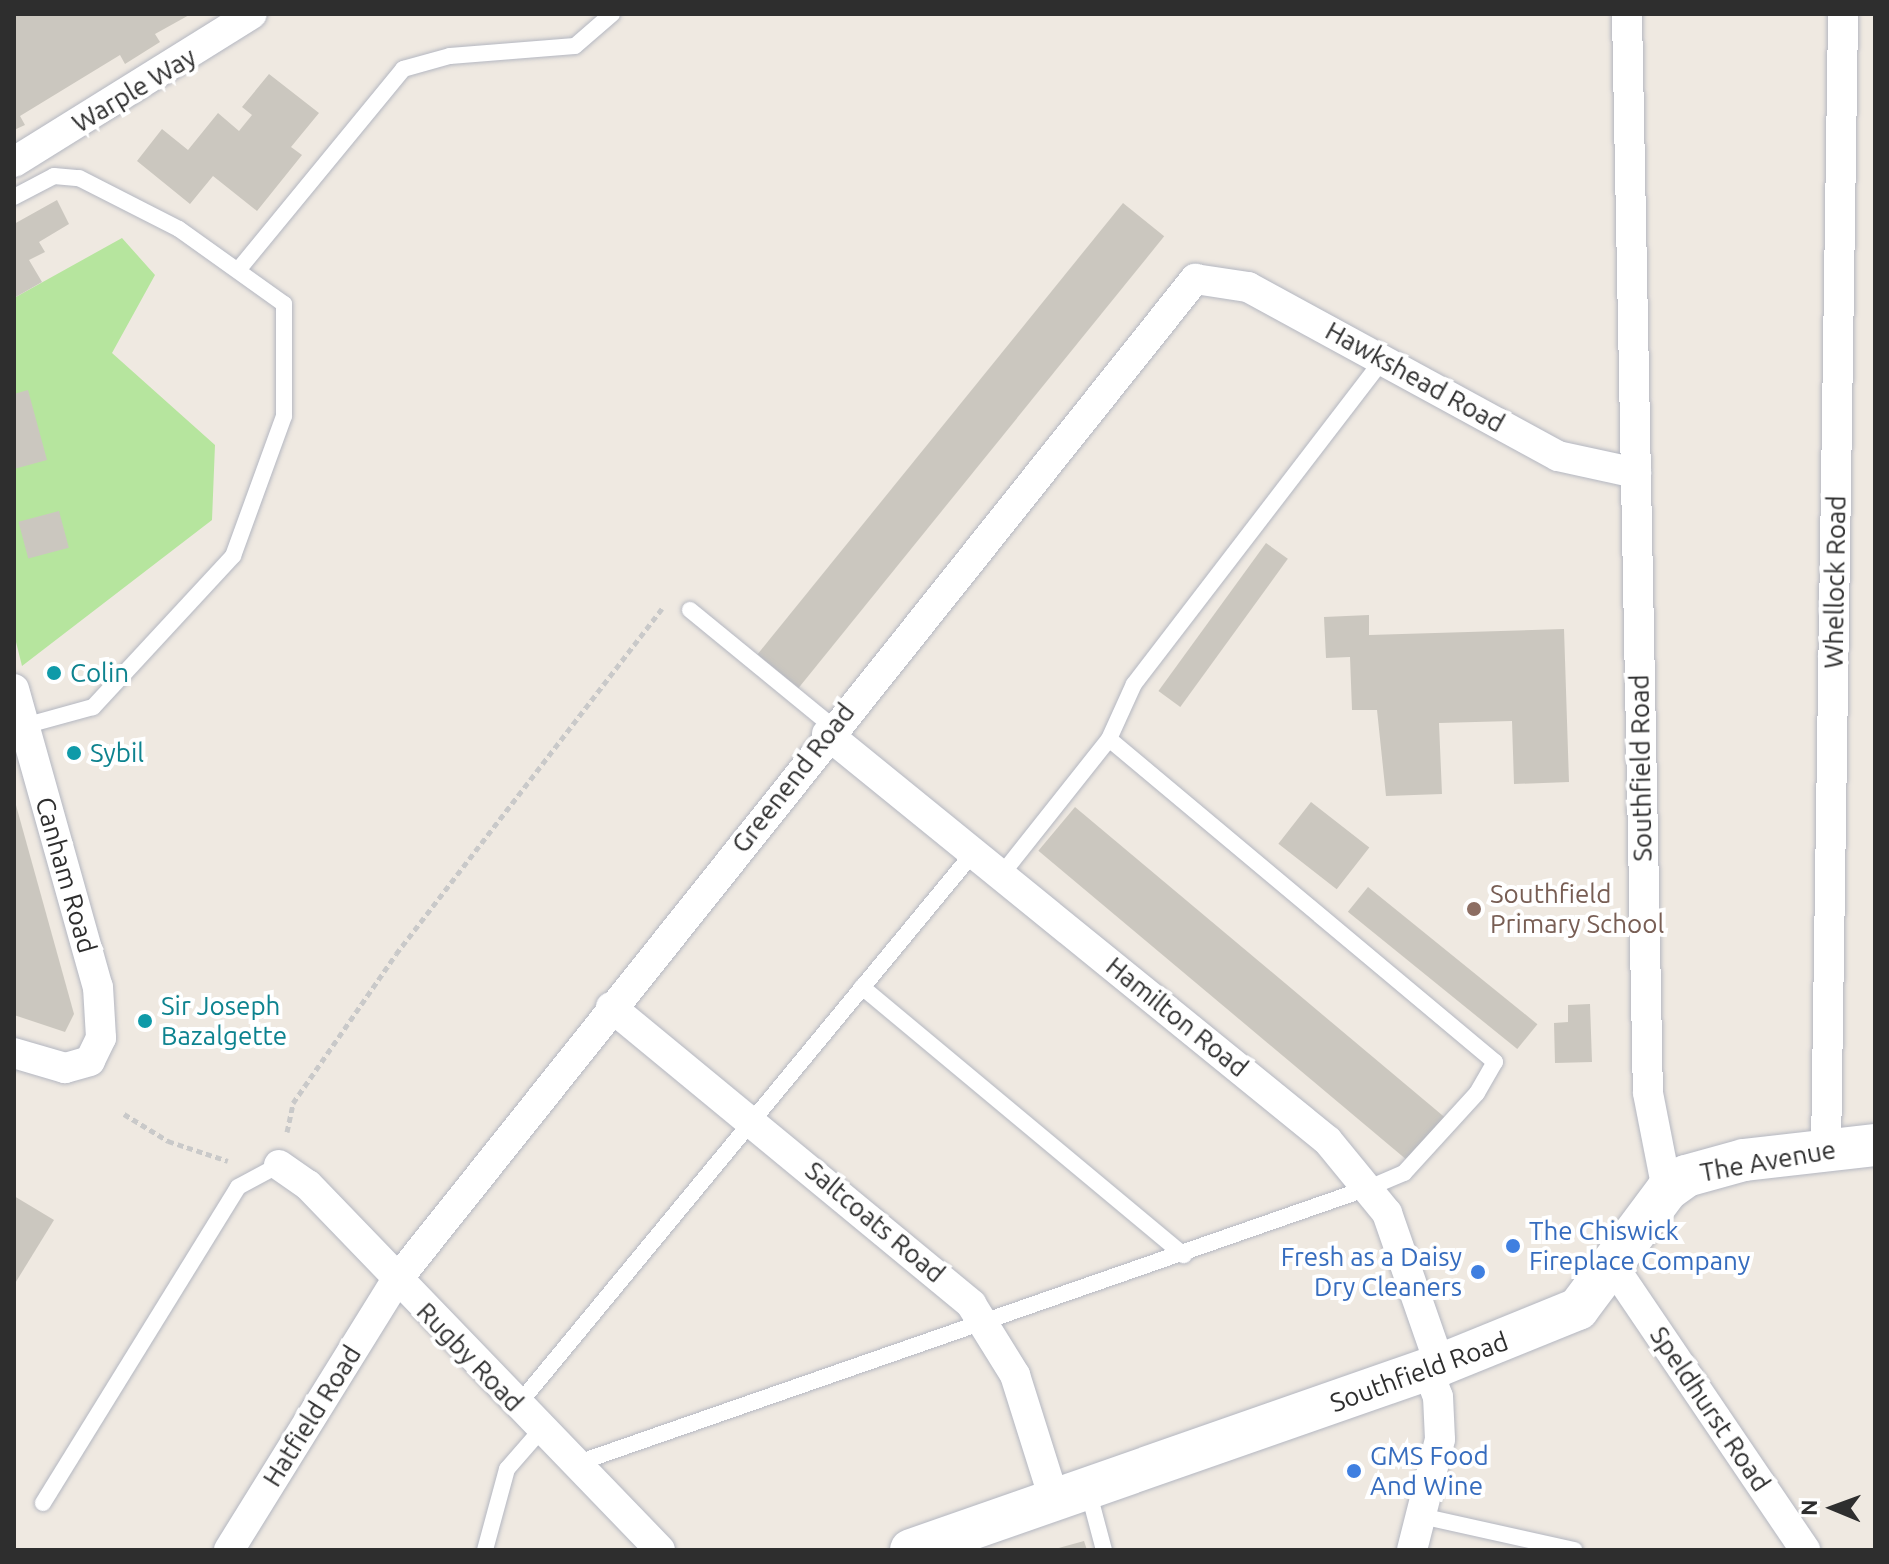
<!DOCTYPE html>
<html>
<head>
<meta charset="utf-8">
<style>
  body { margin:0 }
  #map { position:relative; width:1889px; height:1564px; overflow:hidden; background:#efe9e1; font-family:Ubuntu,sans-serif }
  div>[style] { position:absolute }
  .green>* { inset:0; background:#b6e59e }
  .building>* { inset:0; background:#cbc7bf; transform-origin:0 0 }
  .path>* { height:5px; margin-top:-2.5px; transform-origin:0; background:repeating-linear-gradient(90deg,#c9c9c9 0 6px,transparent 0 10px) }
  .roads { filter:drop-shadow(0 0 2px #b4b7c1) drop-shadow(0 0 2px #b4b7c1) }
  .lane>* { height:16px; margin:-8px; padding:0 8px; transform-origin:8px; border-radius:8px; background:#fff }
  .street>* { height:30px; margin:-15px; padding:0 15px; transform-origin:15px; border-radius:15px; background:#fff }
  .secondary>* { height:42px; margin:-21px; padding:0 21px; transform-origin:21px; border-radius:21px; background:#fff }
  .dots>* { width:22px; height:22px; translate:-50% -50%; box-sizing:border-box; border:4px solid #fff; border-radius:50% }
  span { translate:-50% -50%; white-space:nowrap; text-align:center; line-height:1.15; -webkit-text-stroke:8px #fff; paint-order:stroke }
  .street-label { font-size:26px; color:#2e2e2e }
  .culture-label { font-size:26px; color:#0d838f }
  .left { translate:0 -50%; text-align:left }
  .education-label { font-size:26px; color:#785e54 }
  .shop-label { font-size:26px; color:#366cbe }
  .right { translate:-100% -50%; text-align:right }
  .frame { position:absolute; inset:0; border:16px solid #2e2e2e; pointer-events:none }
  .north { position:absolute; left:1793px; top:1468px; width:80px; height:80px; -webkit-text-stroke:6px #fff; paint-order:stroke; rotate:271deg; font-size:22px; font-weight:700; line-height:32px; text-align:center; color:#2e2e2e }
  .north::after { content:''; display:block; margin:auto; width:28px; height:36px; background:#2e2e2e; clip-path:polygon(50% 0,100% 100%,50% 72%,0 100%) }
</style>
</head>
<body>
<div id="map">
  <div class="green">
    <i style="clip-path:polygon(122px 238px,155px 275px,112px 353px,215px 445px,212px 520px,22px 666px,14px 634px,14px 298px)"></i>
  </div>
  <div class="building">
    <i style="clip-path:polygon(14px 14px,191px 14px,155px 34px,160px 42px,125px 64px,120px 55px,20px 116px,25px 125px,14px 130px)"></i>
    <i style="clip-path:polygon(269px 74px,319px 113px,291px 147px,302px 155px,257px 211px,213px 176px,190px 204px,137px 161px,162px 129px,188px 150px,218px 113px,239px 131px,252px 115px,242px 107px)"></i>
    <i style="clip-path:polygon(57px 200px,69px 224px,39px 242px,45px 252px,29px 260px,42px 282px,14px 298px,14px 224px)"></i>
    <i style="left:1123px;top:203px;width:53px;height:581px;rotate:39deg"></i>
    <i style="clip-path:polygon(28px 390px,47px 460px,14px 469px,14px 394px)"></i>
    <i style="left:59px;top:511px;width:38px;height:42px;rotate:75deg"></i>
    <i style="left:1266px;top:543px;width:27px;height:183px;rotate:36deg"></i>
    <i style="clip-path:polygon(1369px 615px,1369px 635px,1564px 629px,1569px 782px,1514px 784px,1512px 721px,1439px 723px,1442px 794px,1386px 796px,1377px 710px,1352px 710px,1350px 657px,1326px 658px,1324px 617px)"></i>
    <i style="clip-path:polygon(14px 798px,74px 1014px,65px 1032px,14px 1015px)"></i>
    <i style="left:1311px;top:802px;width:74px;height:53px;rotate:38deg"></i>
    <i style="left:1075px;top:807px;width:483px;height:57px;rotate:40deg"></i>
    <i style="left:1368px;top:887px;width:218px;height:32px;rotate:39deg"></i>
    <i style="clip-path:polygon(1590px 1004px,1592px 1062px,1555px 1063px,1554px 1023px,1568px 1022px,1568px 1005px)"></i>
    <i style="clip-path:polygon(14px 1196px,54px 1220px,14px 1285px)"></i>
    <i style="clip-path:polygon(1084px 1541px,1087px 1550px,1055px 1550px,1055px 1549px)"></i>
  </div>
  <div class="path">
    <i style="left:124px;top:1114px;width:52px;rotate:31.5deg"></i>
    <i style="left:168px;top:1141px;width:63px;rotate:18.4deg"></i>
    <i style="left:287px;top:1132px;width:30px;rotate:-78deg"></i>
    <i style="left:293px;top:1103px;width:181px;rotate:-55.3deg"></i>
    <i style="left:396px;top:954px;width:436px;rotate:-52.4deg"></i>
  </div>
  <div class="roads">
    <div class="lane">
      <i style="left:14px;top:197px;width:45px;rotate:-27.7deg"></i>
      <i style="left:54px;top:176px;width:25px;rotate:5deg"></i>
      <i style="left:79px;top:178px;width:112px;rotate:27deg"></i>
      <i style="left:179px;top:229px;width:129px;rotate:35.5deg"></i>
      <i style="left:284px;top:304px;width:112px;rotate:90deg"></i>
      <i style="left:284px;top:416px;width:149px;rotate:110deg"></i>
      <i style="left:233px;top:556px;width:206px;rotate:132.8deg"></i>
      <i style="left:93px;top:707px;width:72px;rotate:164.6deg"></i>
      <i style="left:239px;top:269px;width:259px;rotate:-50.6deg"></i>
      <i style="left:403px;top:69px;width:49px;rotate:-15.5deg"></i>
      <i style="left:450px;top:56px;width:125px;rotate:-4.6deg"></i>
      <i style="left:575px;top:46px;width:49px;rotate:-40.9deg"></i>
      <i style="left:690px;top:610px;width:185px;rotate:39.3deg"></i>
      <i style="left:1002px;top:874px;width:172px;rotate:-51.6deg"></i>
      <i style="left:1109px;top:739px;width:60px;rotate:-65.6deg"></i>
      <i style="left:1134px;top:684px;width:411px;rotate:-52.5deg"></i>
      <i style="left:862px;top:987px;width:419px;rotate:39.8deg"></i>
      <i style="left:517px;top:1406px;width:718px;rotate:-50.48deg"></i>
      <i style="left:575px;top:1464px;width:843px;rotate:-19.19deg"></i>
      <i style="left:1371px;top:1187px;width:36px;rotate:-23deg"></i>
      <i style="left:1404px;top:1173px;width:108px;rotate:-47.6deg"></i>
      <i style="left:1477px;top:1093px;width:36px;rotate:-60deg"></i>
      <i style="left:1495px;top:1062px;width:503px;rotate:-140.08deg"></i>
      <i style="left:1088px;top:1490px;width:62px;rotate:75.1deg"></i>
      <i style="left:43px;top:1503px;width:371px;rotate:-58.3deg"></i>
      <i style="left:238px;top:1187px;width:47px;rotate:-28.2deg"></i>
      <i style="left:1421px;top:1516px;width:157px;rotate:12.5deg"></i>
      <i style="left:485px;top:1550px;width:84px;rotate:-74.8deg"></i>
      <i style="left:507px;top:1469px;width:52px;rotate:-48.9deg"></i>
    </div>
    <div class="street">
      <i style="left:1627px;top:14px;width:1079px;rotate:88.89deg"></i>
      <i style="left:1648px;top:1093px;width:99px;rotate:78.9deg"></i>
      <i style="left:14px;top:162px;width:280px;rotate:-31.9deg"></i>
      <i style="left:14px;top:689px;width:310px;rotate:74.3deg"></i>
      <i style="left:98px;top:987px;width:51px;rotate:86.6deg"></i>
      <i style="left:101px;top:1038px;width:25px;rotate:116deg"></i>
      <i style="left:90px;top:1061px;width:26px;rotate:164deg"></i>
      <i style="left:65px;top:1068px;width:53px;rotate:-163.6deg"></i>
      <i style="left:827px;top:734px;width:645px;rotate:39.09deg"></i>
      <i style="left:1328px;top:1141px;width:93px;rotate:50.7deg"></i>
      <i style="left:1387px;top:1213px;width:161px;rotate:70.8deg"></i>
      <i style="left:611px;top:1007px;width:467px;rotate:39.5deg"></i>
      <i style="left:971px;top:1304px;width:84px;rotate:58.2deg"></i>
      <i style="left:1015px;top:1375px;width:130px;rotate:72.5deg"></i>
      <i style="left:1826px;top:1150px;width:1136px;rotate:-89.14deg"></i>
      <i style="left:279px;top:1165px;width:35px;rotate:35deg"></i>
      <i style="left:308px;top:1185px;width:507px;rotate:46.04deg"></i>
      <i style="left:1615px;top:1269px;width:339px;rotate:55.9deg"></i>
      <i style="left:229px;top:1550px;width:317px;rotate:-58.2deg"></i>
      <i style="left:396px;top:1281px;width:1282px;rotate:-51.43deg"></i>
      <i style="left:1195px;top:279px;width:54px;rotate:8.6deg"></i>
      <i style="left:1248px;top:287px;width:353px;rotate:28.6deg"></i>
      <i style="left:1558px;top:456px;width:80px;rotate:12.3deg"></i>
      <i style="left:1412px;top:1550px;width:114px;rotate:-75.8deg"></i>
      <i style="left:1440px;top:1439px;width:42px;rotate:-92.7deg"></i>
      <i style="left:1438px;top:1397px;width:30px;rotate:-111deg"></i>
    </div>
    <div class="secondary">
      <i style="left:911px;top:1550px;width:560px;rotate:-19.28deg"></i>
      <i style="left:1440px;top:1365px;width:149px;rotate:-22.1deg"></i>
      <i style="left:1578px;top:1309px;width:149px;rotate:-53.2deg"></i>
      <i style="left:1667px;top:1190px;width:24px;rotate:-36deg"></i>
      <i style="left:1686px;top:1176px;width:60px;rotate:-15.4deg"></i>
      <i style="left:1744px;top:1160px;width:132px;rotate:-6.5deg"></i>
    </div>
  </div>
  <div class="dots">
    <i style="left:54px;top:673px;background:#0f9aa8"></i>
    <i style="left:74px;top:753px;background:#0f9aa8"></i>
    <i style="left:1474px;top:909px;background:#8d6e63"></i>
    <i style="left:145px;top:1021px;background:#0f9aa8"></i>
    <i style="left:1513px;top:1246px;background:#3f7fe0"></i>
    <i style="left:1478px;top:1272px;background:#3f7fe0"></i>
    <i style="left:1354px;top:1471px;background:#3f7fe0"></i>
  </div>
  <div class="street-label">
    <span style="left:134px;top:90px;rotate:-31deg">Warple Way</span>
    <span style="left:1415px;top:377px;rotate:29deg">Hawkshead Road</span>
    <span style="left:1835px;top:582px;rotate:-89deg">Whellock Road</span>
    <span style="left:1641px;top:768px;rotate:-91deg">Southfield Road</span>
    <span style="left:793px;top:778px;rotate:-52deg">Greenend Road</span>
    <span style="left:66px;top:875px;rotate:74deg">Canham Road</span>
    <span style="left:1177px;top:1017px;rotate:39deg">Hamilton Road</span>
    <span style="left:1768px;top:1161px;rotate:-10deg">The Avenue</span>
    <span style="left:875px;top:1222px;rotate:40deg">Saltcoats Road</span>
    <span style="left:470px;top:1357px;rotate:46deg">Rugby Road</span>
    <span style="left:1419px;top:1372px;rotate:-20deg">Southfield Road</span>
    <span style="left:1710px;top:1409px;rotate:56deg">Speldhurst Road</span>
    <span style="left:312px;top:1416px;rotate:-58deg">Hatfield Road</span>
  </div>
  <div class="culture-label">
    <span class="left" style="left:70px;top:673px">Colin</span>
    <span class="left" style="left:90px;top:753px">Sybil</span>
    <span class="left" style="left:161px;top:1021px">Sir Joseph<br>Bazalgette</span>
  </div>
  <div class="education-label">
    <span class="left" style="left:1490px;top:909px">Southfield<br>Primary School</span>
  </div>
  <div class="shop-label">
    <span class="left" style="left:1529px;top:1246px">The Chiswick<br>Fireplace Company</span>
    <span class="right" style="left:1462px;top:1272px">Fresh as a Daisy<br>Dry Cleaners</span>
    <span class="left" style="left:1370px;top:1471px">GMS Food<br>And Wine</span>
  </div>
  <div class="frame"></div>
  <div class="north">N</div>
</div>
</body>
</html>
